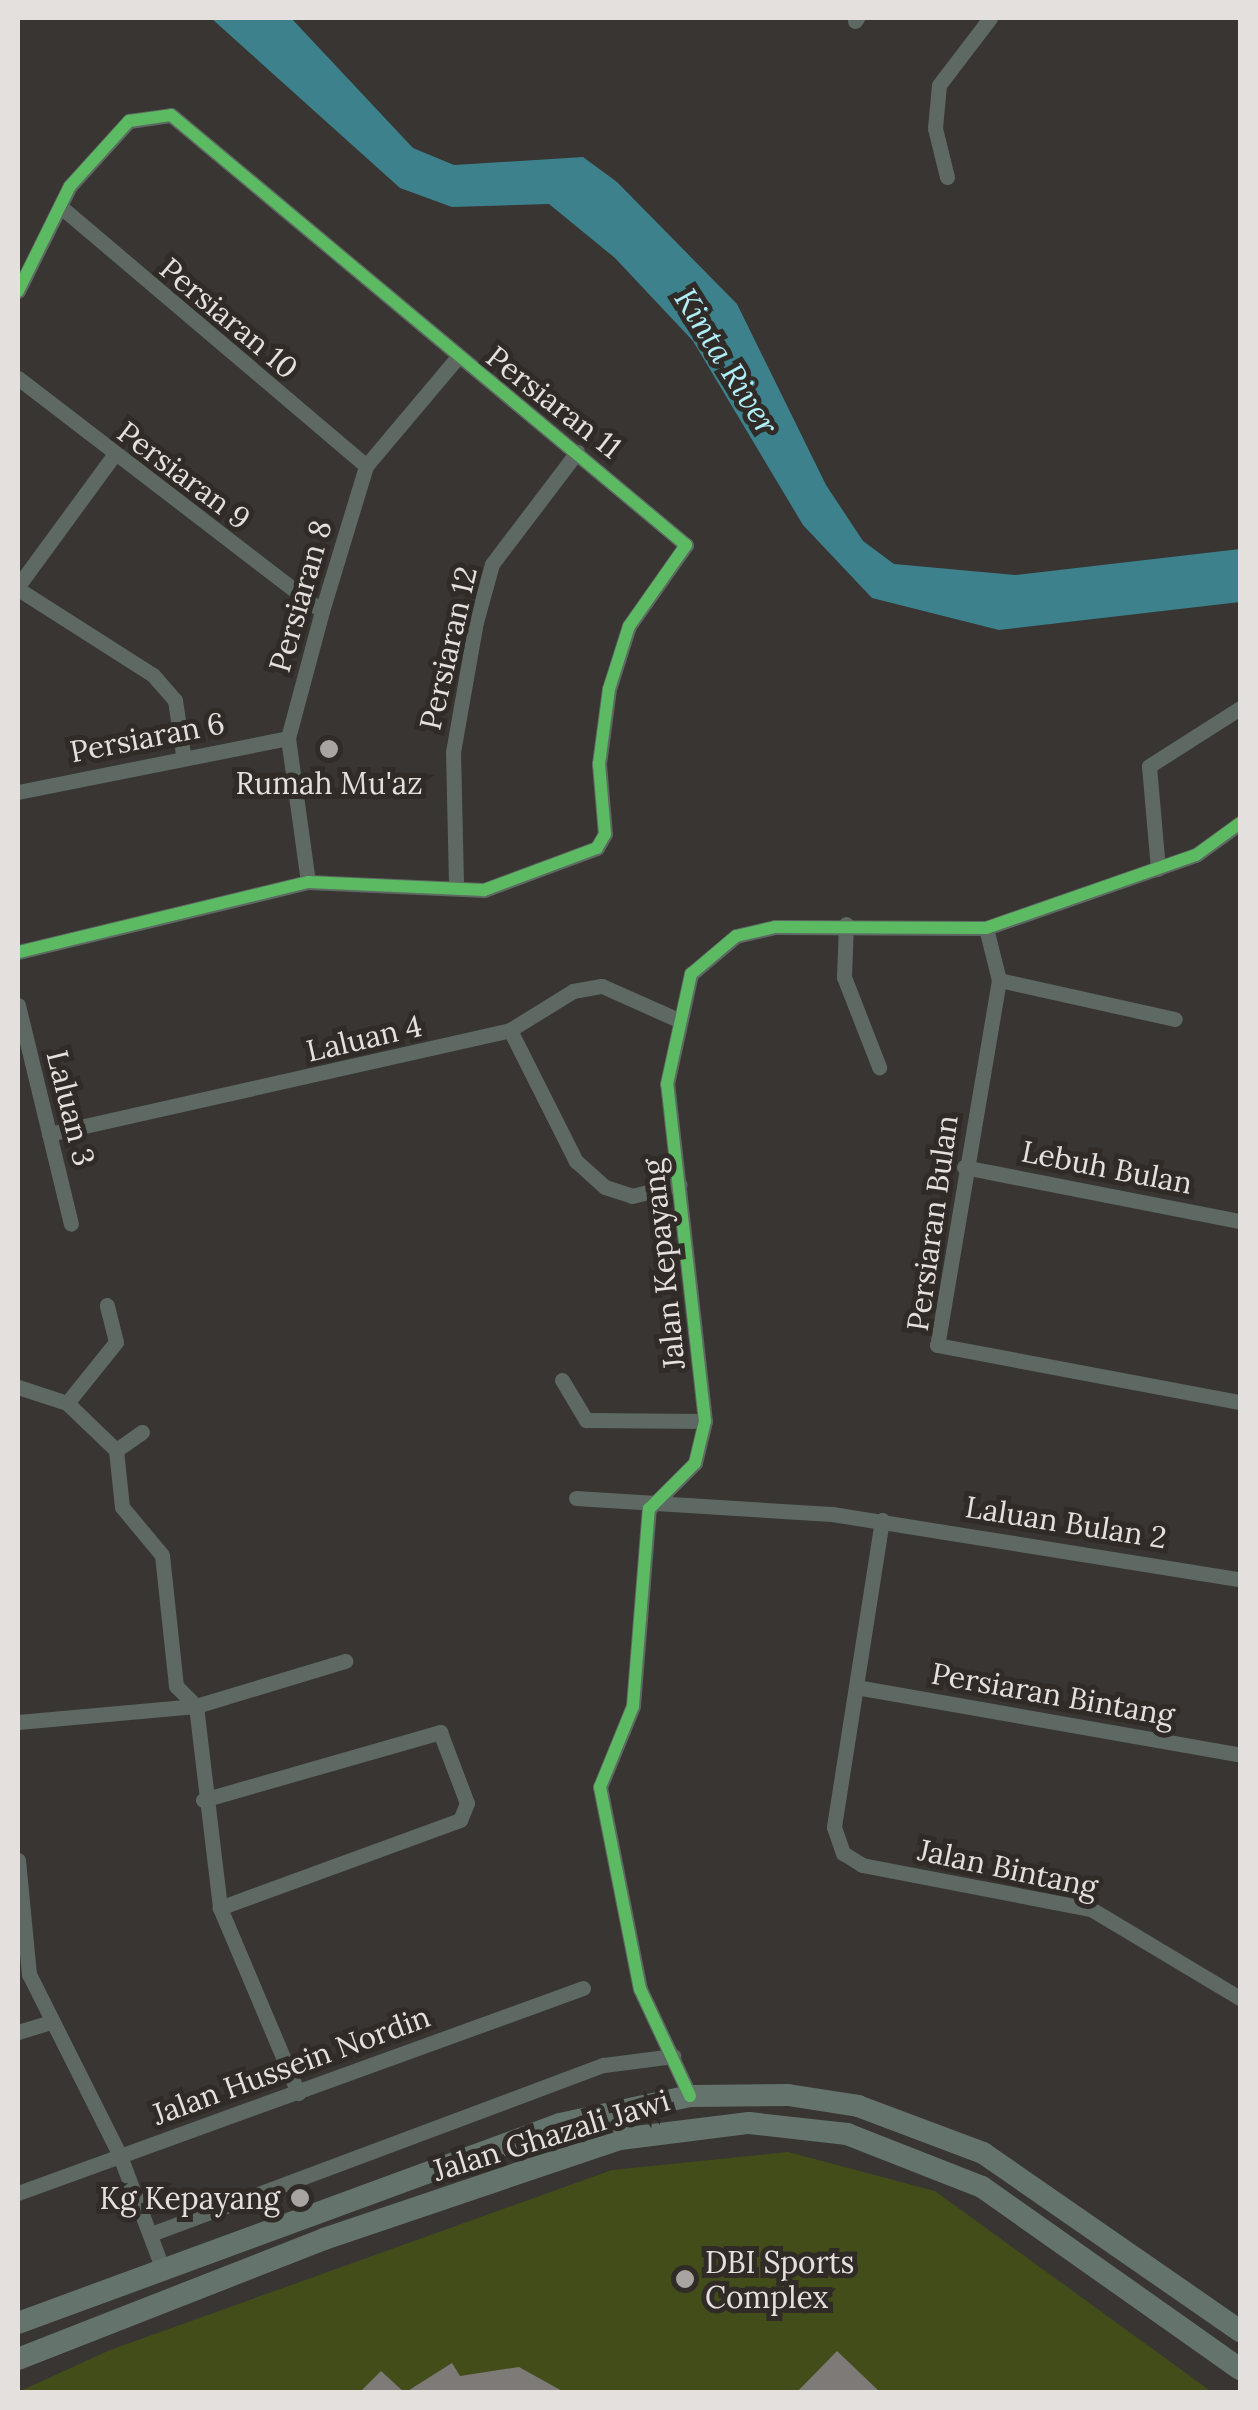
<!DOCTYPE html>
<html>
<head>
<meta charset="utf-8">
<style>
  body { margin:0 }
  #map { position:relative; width:1258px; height:2410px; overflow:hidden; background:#383532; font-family:Lora,serif }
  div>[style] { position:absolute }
  .green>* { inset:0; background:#434d1a }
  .water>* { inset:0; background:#3c818c }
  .building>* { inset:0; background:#7d7a77 }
  .minor>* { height:15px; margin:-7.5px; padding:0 7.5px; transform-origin:7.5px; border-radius:7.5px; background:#5d6962 }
  .secondary>* { height:22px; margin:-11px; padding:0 11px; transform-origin:11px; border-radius:11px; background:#64736c }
  .cycleway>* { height:12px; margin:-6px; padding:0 6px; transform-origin:6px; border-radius:6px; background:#5cba63 }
  .dots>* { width:28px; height:28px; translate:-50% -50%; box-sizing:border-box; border:5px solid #302b26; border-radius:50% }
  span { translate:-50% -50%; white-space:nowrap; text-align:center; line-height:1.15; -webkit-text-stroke:10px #302b26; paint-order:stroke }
  .street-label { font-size:30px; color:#e4e0dd }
  .poi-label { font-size:30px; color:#e4e0dd }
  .right { translate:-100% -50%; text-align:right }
  .left { translate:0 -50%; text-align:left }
  .water-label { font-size:32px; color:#b0eef8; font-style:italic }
  .frame { position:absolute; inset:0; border:20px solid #e4e0dd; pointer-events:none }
</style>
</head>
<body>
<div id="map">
  <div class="green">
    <i style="clip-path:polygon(788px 2152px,935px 2191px,1212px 2392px,18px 2392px,110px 2350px,612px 2170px)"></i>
  </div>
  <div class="water">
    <i style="clip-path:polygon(211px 18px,291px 18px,413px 148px,454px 165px,583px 157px,617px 182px,737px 304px,826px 485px,863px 541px,894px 564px,1015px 575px,1240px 549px,1240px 602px,999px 630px,872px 598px,803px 525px,693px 341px,615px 258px,549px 204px,452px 207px,400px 188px)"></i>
  </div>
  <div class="building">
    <i style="clip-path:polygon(837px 2351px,880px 2392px,797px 2392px)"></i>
    <i style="clip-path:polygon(452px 2363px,460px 2376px,519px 2367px,564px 2392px,406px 2392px)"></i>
    <i style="clip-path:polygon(381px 2371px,404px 2392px,360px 2392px)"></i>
  </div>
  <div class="minor">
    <i style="left:855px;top:21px;width:4px;rotate:-56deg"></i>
    <i style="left:947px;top:177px;width:50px;rotate:-103.8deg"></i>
    <i style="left:935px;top:128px;width:43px;rotate:-84.7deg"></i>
    <i style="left:939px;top:85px;width:84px;rotate:-52.7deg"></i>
    <i style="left:61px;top:207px;width:400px;rotate:40.3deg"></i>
    <i style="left:18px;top:291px;width:117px;rotate:-63.7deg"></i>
    <i style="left:70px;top:186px;width:88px;rotate:-47.8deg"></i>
    <i style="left:129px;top:121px;width:42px;rotate:-8.1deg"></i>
    <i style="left:171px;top:115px;width:671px;rotate:39.86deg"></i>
    <i style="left:686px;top:545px;width:99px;rotate:125.1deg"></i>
    <i style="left:629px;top:626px;width:66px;rotate:107.6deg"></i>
    <i style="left:609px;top:689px;width:76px;rotate:97.6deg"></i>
    <i style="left:599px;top:764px;width:70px;rotate:85.1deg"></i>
    <i style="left:605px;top:834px;width:16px;rotate:120deg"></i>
    <i style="left:597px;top:848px;width:121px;rotate:159.6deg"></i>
    <i style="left:484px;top:890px;width:176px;rotate:-177.4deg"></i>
    <i style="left:308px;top:882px;width:298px;rotate:166.4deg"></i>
    <i style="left:18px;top:378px;width:383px;rotate:37.5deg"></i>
    <i style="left:18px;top:586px;width:161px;rotate:-53.8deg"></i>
    <i style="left:18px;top:589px;width:160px;rotate:32.5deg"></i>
    <i style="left:153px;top:675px;width:33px;rotate:49deg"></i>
    <i style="left:175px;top:700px;width:55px;rotate:81.6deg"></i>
    <i style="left:18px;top:792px;width:275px;rotate:-11.3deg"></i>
    <i style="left:1158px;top:869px;width:103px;rotate:-95deg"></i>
    <i style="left:1149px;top:766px;width:108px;rotate:-32.5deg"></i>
    <i style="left:308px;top:882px;width:145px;rotate:-97.9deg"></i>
    <i style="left:288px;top:738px;width:131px;rotate:-75deg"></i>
    <i style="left:322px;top:611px;width:152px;rotate:-73.1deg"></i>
    <i style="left:366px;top:466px;width:141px;rotate:-49.9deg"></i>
    <i style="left:456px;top:883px;width:131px;rotate:-91.3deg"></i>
    <i style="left:453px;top:752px;width:132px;rotate:-80deg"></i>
    <i style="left:476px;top:622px;width:60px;rotate:-74.6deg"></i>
    <i style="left:492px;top:564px;width:141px;rotate:-52.8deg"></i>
    <i style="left:846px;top:924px;width:53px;rotate:92.2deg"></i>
    <i style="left:844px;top:977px;width:97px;rotate:68.7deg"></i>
    <i style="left:986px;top:928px;width:54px;rotate:76deg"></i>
    <i style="left:999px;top:980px;width:370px;rotate:99.6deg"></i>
    <i style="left:937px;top:1345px;width:308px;rotate:10.7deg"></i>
    <i style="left:999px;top:980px;width:180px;rotate:12.5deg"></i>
    <i style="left:18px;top:1005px;width:225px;rotate:76.4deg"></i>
    <i style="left:510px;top:1030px;width:147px;rotate:63.3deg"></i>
    <i style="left:576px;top:1161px;width:39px;rotate:42deg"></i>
    <i style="left:605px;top:1187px;width:28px;rotate:18deg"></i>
    <i style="left:632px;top:1196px;width:49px;rotate:-14deg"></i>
    <i style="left:49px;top:1134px;width:473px;rotate:-12.7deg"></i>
    <i style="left:510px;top:1030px;width:74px;rotate:-31.8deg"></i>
    <i style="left:573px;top:991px;width:29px;rotate:-10deg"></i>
    <i style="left:602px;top:986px;width:81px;rotate:24deg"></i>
    <i style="left:964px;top:1167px;width:281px;rotate:11.1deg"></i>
    <i style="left:562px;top:1380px;width:47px;rotate:59deg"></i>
    <i style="left:586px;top:1420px;width:119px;rotate:0.5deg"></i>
    <i style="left:18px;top:1387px;width:52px;rotate:18.1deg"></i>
    <i style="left:67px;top:1403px;width:68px;rotate:43.8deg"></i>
    <i style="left:67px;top:1403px;width:78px;rotate:-51.2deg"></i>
    <i style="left:116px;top:1342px;width:38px;rotate:-104deg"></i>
    <i style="left:142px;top:1432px;width:32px;rotate:145deg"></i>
    <i style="left:116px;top:1450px;width:57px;rotate:84deg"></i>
    <i style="left:122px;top:1507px;width:62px;rotate:50.2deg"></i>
    <i style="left:162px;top:1555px;width:132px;rotate:83.9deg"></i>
    <i style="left:176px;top:1686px;width:28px;rotate:45deg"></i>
    <i style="left:196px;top:1706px;width:203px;rotate:83.2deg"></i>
    <i style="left:220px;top:1908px;width:201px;rotate:67.1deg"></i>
    <i style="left:576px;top:1498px;width:256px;rotate:3.6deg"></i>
    <i style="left:832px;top:1514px;width:413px;rotate:9.1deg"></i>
    <i style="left:882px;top:1520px;width:311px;rotate:98.9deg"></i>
    <i style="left:834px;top:1827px;width:28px;rotate:71deg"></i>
    <i style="left:843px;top:1853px;width:22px;rotate:32deg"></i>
    <i style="left:862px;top:1865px;width:233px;rotate:10.9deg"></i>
    <i style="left:1091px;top:1909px;width:174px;rotate:30.9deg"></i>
    <i style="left:856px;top:1687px;width:390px;rotate:10deg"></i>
    <i style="left:18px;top:1722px;width:179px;rotate:-5.1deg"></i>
    <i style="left:196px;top:1706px;width:156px;rotate:-16.8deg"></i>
    <i style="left:203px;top:1800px;width:247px;rotate:-16deg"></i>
    <i style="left:440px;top:1732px;width:76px;rotate:69.2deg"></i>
    <i style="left:467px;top:1803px;width:18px;rotate:112deg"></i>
    <i style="left:460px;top:1820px;width:256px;rotate:159.9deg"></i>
    <i style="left:18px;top:1860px;width:115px;rotate:84.5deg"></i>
    <i style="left:29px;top:1974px;width:203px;rotate:63.4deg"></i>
    <i style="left:120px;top:2156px;width:122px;rotate:69.3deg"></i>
    <i style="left:18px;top:2032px;width:34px;rotate:-17deg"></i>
    <i style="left:690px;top:2096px;width:118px;rotate:-115deg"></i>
    <i style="left:640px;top:1989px;width:206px;rotate:-101.2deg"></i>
    <i style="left:600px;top:1787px;width:87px;rotate:-67.8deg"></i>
    <i style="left:633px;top:1706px;width:198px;rotate:-85.4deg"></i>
    <i style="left:649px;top:1509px;width:65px;rotate:-45deg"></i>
    <i style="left:695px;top:1463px;width:43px;rotate:-76.6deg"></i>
    <i style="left:705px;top:1421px;width:339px;rotate:-96.4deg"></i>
    <i style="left:667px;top:1084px;width:113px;rotate:-77.7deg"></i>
    <i style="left:691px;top:974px;width:59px;rotate:-40.2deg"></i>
    <i style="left:736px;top:936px;width:40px;rotate:-13deg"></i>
    <i style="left:775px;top:927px;width:211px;rotate:0.3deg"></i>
    <i style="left:986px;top:928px;width:222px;rotate:-19.2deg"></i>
    <i style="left:1196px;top:855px;width:54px;rotate:-36deg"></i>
    <i style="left:18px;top:2193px;width:601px;rotate:-19.94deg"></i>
    <i style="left:151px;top:2234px;width:483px;rotate:-20.5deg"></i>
    <i style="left:604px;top:2065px;width:70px;rotate:-7.4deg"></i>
  </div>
  <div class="secondary">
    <i style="left:18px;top:2323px;width:577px;rotate:-20.16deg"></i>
    <i style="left:560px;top:2124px;width:133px;rotate:-12.2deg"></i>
    <i style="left:690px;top:2096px;width:98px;rotate:-0.6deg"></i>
    <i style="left:788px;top:2095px;width:71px;rotate:8.9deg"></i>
    <i style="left:858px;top:2106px;width:134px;rotate:20.6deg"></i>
    <i style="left:983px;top:2153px;width:313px;rotate:34.7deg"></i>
    <i style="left:18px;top:2359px;width:329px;rotate:-21.4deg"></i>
    <i style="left:324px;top:2239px;width:312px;rotate:-18.7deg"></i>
    <i style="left:620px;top:2139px;width:130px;rotate:-7.1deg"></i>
    <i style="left:749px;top:2123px;width:99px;rotate:6.4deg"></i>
    <i style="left:847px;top:2134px;width:145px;rotate:21.4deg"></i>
    <i style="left:982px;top:2187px;width:316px;rotate:35.2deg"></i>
  </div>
  <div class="cycleway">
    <i style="left:18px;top:291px;width:117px;rotate:-63.7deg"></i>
    <i style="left:70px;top:186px;width:88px;rotate:-47.8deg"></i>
    <i style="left:129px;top:121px;width:42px;rotate:-8.1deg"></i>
    <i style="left:171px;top:115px;width:671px;rotate:39.86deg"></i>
    <i style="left:686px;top:545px;width:99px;rotate:125.1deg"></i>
    <i style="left:629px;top:626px;width:66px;rotate:107.6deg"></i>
    <i style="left:609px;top:689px;width:76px;rotate:97.6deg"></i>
    <i style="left:599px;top:764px;width:70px;rotate:85.1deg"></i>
    <i style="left:605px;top:834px;width:16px;rotate:120deg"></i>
    <i style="left:597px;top:848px;width:121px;rotate:159.6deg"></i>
    <i style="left:484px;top:890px;width:176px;rotate:-177.4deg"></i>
    <i style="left:308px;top:882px;width:298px;rotate:166.4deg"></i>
    <i style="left:690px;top:2096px;width:118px;rotate:-115deg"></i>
    <i style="left:640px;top:1989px;width:206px;rotate:-101.2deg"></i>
    <i style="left:600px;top:1787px;width:87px;rotate:-67.8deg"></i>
    <i style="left:633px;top:1706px;width:198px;rotate:-85.4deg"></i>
    <i style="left:649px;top:1509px;width:65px;rotate:-45deg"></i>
    <i style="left:695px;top:1463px;width:43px;rotate:-76.6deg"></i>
    <i style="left:705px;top:1421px;width:339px;rotate:-96.4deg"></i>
    <i style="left:667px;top:1084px;width:113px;rotate:-77.7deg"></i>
    <i style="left:691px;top:974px;width:59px;rotate:-40.2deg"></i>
    <i style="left:736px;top:936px;width:40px;rotate:-13deg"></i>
    <i style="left:775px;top:927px;width:211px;rotate:0.3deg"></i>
    <i style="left:986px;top:928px;width:222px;rotate:-19.2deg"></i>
    <i style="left:1196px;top:855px;width:54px;rotate:-36deg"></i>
  </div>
  <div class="dots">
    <i style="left:329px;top:749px;background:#a8a4a1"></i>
    <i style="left:300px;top:2198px;background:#a8a4a1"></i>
    <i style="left:685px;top:2279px;background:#a8a4a1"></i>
  </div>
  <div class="street-label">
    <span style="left:229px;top:318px;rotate:40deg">Persiaran 10</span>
    <span style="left:554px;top:402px;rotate:38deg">Persiaran 11</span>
    <span style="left:184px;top:475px;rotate:37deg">Persiaran 9</span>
    <span style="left:300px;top:596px;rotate:-74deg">Persiaran 8</span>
    <span style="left:448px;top:648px;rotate:-77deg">Persiaran 12</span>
    <span style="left:147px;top:737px;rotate:-11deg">Persiaran 6</span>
    <span style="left:364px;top:1038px;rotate:-13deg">Laluan 4</span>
    <span style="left:71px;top:1108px;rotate:76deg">Laluan 3</span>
    <span style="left:1107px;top:1167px;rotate:11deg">Lebuh Bulan</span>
    <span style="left:932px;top:1223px;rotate:-82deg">Persiaran Bulan</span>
    <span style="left:663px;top:1264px;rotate:-96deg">Jalan Kepayang</span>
    <span style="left:1066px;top:1522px;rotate:9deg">Laluan Bulan 2</span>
    <span style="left:1053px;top:1694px;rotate:10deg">Persiaran Bintang</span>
    <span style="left:1008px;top:1868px;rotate:12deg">Jalan Bintang</span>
    <span style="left:291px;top:2065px;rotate:-20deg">Jalan Hussein Nordin</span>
    <span style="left:551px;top:2135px;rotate:-17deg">Jalan Ghazali Jawi</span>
  </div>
  <div class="poi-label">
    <span style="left:329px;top:783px">Rumah Mu'az</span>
    <span class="right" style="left:280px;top:2198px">Kg Kepayang</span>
    <span class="left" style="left:705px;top:2279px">DBI Sports<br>Complex</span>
  </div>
  <div class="water-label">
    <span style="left:726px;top:362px;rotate:58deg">Kinta River</span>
  </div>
  <div class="frame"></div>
</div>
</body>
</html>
